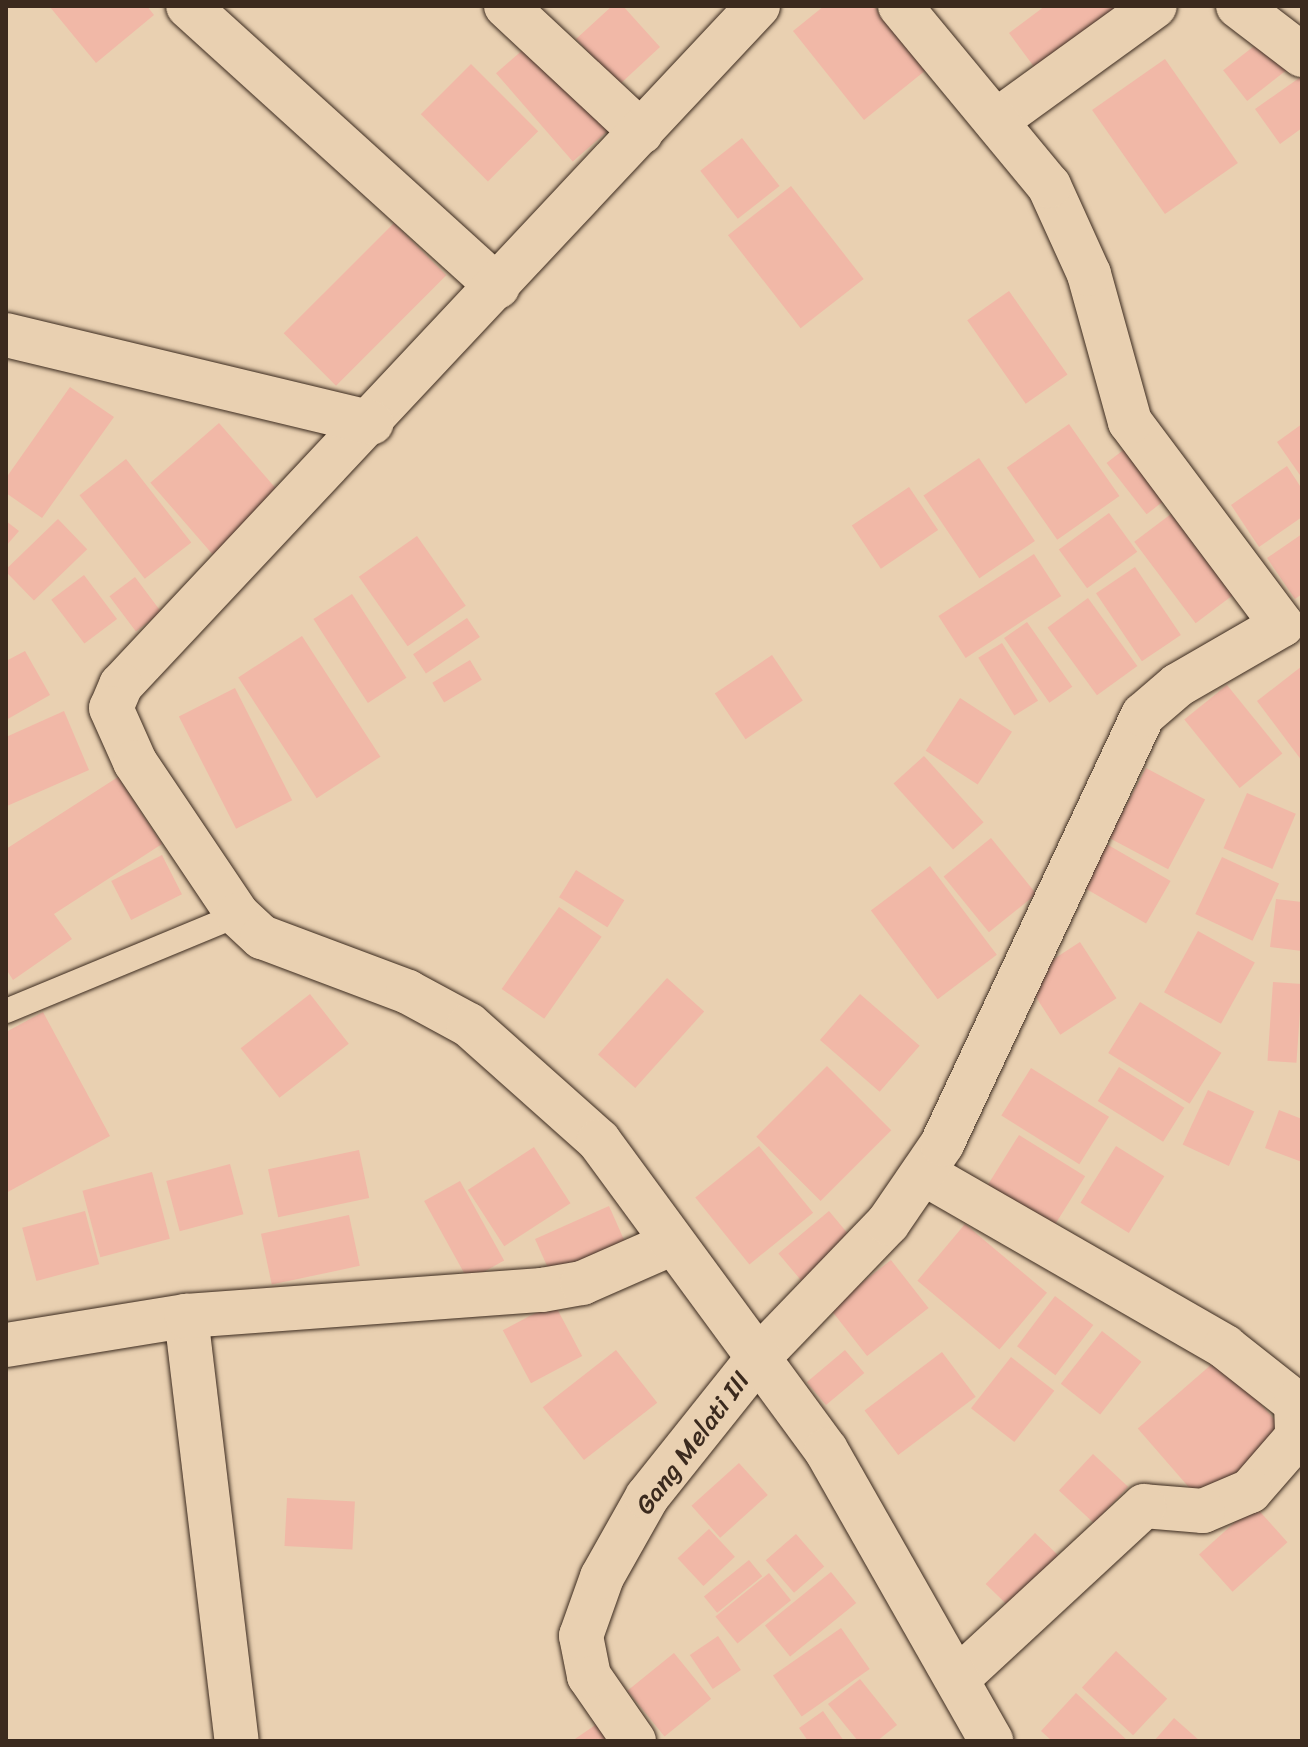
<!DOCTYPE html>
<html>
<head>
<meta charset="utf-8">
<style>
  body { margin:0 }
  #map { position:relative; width:1308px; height:1747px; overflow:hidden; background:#e9d0b1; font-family:Sriracha,sans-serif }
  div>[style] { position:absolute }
  .building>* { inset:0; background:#f1b8a7; transform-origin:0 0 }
  .roads { filter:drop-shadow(0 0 2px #3b2a1e) drop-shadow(0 0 2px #3b2a1e) }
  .lane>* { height:24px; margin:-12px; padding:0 12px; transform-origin:12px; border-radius:12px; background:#e9d0b1 }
  .street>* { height:44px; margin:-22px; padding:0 22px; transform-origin:22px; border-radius:22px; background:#e9d0b1 }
  .secondary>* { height:44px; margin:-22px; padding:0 22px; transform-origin:22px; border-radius:22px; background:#e9d0b1 }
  span { translate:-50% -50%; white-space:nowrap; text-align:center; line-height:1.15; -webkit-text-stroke:6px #e9d0b1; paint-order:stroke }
  .street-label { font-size:26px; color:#3b2a1e }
  .frame { position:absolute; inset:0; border:8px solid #3b2a1e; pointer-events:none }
</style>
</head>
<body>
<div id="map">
  <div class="building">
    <i style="clip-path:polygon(147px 6px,154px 15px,96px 63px,50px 7px)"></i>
    <i style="clip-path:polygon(612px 6px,623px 6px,660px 47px,619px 85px,576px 39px)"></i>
    <i style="clip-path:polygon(824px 6px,874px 6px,926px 70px,864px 120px,793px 31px)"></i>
    <i style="clip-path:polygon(1045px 6px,1138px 6px,1043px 79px,1009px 33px)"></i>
    <i style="left:1272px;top:32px;width:39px;height:62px;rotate:52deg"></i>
    <i style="left:533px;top:41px;width:117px;height:49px;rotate:49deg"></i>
    <i style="left:1165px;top:59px;width:127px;height:89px;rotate:55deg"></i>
    <i style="left:471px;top:64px;width:95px;height:71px;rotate:45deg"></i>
    <i style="clip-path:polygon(1302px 76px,1302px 128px,1280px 144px,1255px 109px)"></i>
    <i style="left:742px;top:138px;width:61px;height:53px;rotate:52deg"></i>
    <i style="left:791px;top:186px;width:118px;height:80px;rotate:52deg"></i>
    <i style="left:394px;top:223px;width:74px;height:156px;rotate:45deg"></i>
    <i style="left:1009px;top:291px;width:102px;height:51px;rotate:55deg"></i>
    <i style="clip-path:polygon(70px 387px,114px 417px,42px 518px,6px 493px,6px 478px)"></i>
    <i style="left:219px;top:423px;width:99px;height:91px;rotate:49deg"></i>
    <i style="left:1069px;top:424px;width:88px;height:76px;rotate:55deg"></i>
    <i style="clip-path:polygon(1302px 424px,1302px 478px,1277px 442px)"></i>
    <i style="left:1131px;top:444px;width:65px;height:31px;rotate:52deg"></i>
    <i style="left:979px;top:458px;width:100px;height:67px;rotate:56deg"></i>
    <i style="left:126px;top:459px;width:106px;height:59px;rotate:52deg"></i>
    <i style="clip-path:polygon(1287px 466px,1302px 489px,1302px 517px,1259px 547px,1231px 505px)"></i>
    <i style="left:909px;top:487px;width:52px;height:69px;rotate:56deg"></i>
    <i style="left:1109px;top:513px;width:48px;height:62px;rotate:54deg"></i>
    <i style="left:1171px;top:514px;width:102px;height:46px;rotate:53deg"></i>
    <i style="left:58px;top:519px;width:42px;height:74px;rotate:46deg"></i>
    <i style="clip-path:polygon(6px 521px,19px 531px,6px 546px)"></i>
    <i style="clip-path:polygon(1302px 534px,1302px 594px,1295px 599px,1267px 558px)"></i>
    <i style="left:417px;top:536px;width:85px;height:71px;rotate:55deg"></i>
    <i style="left:1034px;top:554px;width:50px;height:114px;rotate:57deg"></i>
    <i style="left:1135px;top:567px;width:82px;height:47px;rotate:56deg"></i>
    <i style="left:84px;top:575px;width:55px;height:41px;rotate:53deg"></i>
    <i style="left:135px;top:577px;width:44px;height:32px;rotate:53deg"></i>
    <i style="left:352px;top:594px;width:100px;height:46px;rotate:57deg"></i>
    <i style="left:1088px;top:598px;width:84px;height:50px;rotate:54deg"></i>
    <i style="left:467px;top:618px;width:23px;height:65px;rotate:56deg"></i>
    <i style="left:1027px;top:622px;width:79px;height:28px;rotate:55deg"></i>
    <i style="left:302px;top:636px;width:144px;height:76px;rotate:57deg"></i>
    <i style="left:1002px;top:643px;width:68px;height:28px;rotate:58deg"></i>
    <i style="clip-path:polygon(25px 651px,50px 695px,6px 720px,6px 661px)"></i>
    <i style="left:772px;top:655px;width:55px;height:69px;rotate:56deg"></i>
    <i style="left:470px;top:660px;width:23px;height:44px;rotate:59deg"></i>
    <i style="clip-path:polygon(1302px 666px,1302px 761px,1257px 701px)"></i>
    <i style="left:1227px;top:685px;width:88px;height:55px;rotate:51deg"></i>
    <i style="left:235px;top:688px;width:126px;height:63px;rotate:63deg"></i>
    <i style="left:960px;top:698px;width:62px;height:63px;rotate:33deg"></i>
    <i style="clip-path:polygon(64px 711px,89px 770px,7px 806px,6px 737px)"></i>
    <i style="left:924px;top:756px;width:89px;height:41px;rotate:48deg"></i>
    <i style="left:1146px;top:768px;width:67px;height:79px;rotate:28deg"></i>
    <i style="clip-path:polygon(118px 777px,162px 844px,54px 914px,72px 939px,13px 980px,6px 969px,6px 849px)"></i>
    <i style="left:1247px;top:793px;width:53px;height:60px;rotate:23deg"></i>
    <i style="left:991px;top:838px;width:72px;height:61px;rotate:51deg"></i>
    <i style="left:1103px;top:842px;width:78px;height:49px;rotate:30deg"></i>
    <i style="left:162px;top:855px;width:44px;height:57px;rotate:63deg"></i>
    <i style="left:1222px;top:857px;width:63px;height:63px;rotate:25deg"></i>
    <i style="left:930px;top:866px;width:111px;height:74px;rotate:53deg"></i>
    <i style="left:576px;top:870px;width:57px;height:32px;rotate:32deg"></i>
    <i style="clip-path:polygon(1276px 899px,1302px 902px,1302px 951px,1270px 947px)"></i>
    <i style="left:559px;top:907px;width:52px;height:100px;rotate:35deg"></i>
    <i style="left:1198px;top:931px;width:65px;height:70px;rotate:29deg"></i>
    <i style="left:1080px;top:942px;width:67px;height:67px;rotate:57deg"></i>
    <i style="left:667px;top:978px;width:50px;height:103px;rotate:42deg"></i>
    <i style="left:1273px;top:982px;width:29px;height:79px;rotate:4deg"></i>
    <i style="left:310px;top:994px;width:63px;height:88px;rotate:52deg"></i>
    <i style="left:860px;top:994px;width:79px;height:61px;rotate:41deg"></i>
    <i style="left:1140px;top:1002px;width:96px;height:60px;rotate:32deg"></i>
    <i style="clip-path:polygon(43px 1012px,110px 1136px,6px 1193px,6px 1032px)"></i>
    <i style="left:827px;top:1066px;width:91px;height:100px;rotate:45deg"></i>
    <i style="left:1119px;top:1067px;width:77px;height:40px;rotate:32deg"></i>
    <i style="left:1031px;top:1068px;width:92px;height:56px;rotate:32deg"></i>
    <i style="left:1208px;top:1090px;width:51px;height:60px;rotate:25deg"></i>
    <i style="clip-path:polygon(1279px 1110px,1302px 1119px,1302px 1162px,1265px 1148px)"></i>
    <i style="left:1019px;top:1135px;width:78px;height:67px;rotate:32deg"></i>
    <i style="left:759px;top:1146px;width:86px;height:82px;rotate:51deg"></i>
    <i style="left:1116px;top:1146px;width:57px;height:67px;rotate:32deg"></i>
    <i style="left:534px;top:1147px;width:67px;height:79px;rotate:57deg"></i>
    <i style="left:359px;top:1150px;width:49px;height:93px;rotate:78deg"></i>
    <i style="left:230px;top:1164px;width:52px;height:66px;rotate:75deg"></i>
    <i style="left:152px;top:1172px;width:69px;height:72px;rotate:75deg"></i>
    <i style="left:460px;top:1181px;width:91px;height:41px;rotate:61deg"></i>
    <i style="left:609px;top:1206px;width:44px;height:81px;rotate:66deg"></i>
    <i style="left:85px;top:1211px;width:55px;height:65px;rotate:75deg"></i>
    <i style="left:829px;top:1211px;width:39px;height:66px;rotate:50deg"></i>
    <i style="left:349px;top:1215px;width:52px;height:90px;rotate:78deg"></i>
    <i style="left:965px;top:1224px;width:107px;height:74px;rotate:40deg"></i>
    <i style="left:891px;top:1260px;width:61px;height:78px;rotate:52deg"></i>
    <i style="left:1055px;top:1296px;width:48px;height:63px;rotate:37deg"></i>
    <i style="left:554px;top:1303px;width:60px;height:58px;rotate:62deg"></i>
    <i style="left:1102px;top:1331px;width:50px;height:67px;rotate:38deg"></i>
    <i style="left:616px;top:1350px;width:67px;height:93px;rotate:52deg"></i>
    <i style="left:845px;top:1350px;width:30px;height:50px;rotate:50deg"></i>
    <i style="left:942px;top:1352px;width:56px;height:97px;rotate:53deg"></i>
    <i style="left:1011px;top:1357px;width:55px;height:65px;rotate:38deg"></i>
    <i style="left:1220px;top:1357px;width:100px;height:109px;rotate:49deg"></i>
    <i style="left:1093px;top:1454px;width:48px;height:50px;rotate:43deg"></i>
    <i style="left:739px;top:1463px;width:43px;height:64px;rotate:48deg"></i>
    <i style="left:287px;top:1498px;width:68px;height:48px;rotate:3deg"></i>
    <i style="left:1254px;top:1505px;width:50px;height:74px;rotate:48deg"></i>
    <i style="left:709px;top:1529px;width:38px;height:43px;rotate:47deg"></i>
    <i style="left:1035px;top:1533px;width:43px;height:71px;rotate:44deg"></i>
    <i style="left:796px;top:1534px;width:43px;height:40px;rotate:49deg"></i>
    <i style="left:749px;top:1560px;width:21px;height:58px;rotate:51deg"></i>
    <i style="left:831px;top:1572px;width:40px;height:85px;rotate:51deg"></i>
    <i style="left:769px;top:1573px;width:35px;height:69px;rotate:51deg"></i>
    <i style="left:841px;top:1628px;width:50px;height:83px;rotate:55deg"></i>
    <i style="left:718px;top:1636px;width:41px;height:34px;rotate:56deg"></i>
    <i style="left:1116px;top:1651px;width:70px;height:50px;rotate:43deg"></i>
    <i style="left:674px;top:1653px;width:59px;height:60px;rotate:51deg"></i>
    <i style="clip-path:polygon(860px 1679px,897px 1725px,877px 1741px,858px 1741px,828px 1704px)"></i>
    <i style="clip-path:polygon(1076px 1693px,1128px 1741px,1052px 1741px,1041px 1731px)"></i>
    <i style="clip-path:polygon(823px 1711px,844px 1741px,808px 1741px,799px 1728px)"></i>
    <i style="clip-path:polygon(607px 1717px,624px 1741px,572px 1741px)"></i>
    <i style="clip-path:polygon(1174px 1718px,1200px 1741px,1154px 1741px)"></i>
  </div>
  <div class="roads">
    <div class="lane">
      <i style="left:6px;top:1011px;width:251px;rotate:-22.5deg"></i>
    </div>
    <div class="street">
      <i style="left:188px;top:6px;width:418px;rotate:42.2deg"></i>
      <i style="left:506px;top:6px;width:185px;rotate:43deg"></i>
      <i style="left:1238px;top:6px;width:81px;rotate:37.4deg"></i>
      <i style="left:996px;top:121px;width:196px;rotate:-35.9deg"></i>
      <i style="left:923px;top:1173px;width:349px;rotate:29.9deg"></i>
      <i style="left:1225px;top:1347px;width:90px;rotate:38.3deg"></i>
      <i style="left:1296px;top:1403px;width:34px;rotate:88deg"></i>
      <i style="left:1297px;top:1437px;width:72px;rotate:131deg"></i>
      <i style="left:1250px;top:1491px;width:51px;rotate:156.9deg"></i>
      <i style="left:1203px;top:1511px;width:59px;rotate:-175.2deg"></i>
      <i style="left:1144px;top:1506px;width:253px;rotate:137.2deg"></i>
      <i style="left:186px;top:1316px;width:428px;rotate:83.2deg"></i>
      <i style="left:6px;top:1345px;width:182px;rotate:-9.2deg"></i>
      <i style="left:186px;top:1316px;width:357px;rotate:-4.2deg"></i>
      <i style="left:542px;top:1290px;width:41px;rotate:-9.9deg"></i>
      <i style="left:582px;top:1283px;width:97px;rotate:-23.7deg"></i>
      <i style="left:634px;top:1741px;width:79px;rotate:-124.7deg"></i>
      <i style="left:589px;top:1676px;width:41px;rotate:-101.3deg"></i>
      <i style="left:581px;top:1636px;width:63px;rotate:-70.4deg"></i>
      <i style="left:602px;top:1577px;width:92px;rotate:-60.6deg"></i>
      <i style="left:647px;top:1497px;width:176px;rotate:-51.4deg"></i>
      <i style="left:757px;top:1359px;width:189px;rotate:-46.1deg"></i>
      <i style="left:888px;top:1223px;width:96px;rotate:-55.6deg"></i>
      <i style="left:942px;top:1144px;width:474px;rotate:-64.9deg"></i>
      <i style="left:1143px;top:715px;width:46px;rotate:-40.6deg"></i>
      <i style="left:1178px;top:685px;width:120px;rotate:-30deg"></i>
      <i style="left:1282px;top:625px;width:254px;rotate:-126.8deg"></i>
      <i style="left:1130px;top:422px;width:154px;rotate:-105.5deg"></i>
      <i style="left:1089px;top:274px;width:97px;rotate:-114.4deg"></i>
      <i style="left:1049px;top:186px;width:234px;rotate:-129.6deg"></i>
    </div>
    <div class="secondary">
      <i style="left:758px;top:6px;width:931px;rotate:133.17deg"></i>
      <i style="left:121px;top:685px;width:25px;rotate:113deg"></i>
      <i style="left:111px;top:708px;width:59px;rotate:66deg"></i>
      <i style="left:135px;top:762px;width:184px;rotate:56.1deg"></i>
      <i style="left:238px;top:915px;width:33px;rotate:43deg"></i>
      <i style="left:262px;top:937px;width:156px;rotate:20.6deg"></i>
      <i style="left:408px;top:992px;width:69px;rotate:28.4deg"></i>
      <i style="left:469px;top:1025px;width:174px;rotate:41.7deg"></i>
      <i style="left:599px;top:1141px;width:383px;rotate:53.7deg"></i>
      <i style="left:826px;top:1450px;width:335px;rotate:60.4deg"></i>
      <i style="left:6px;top:335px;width:376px;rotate:13.5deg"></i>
    </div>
  </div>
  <div class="street-label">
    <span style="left:693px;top:1443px;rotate:-53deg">Gang Melati III</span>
  </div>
  <div class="frame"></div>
</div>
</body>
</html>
